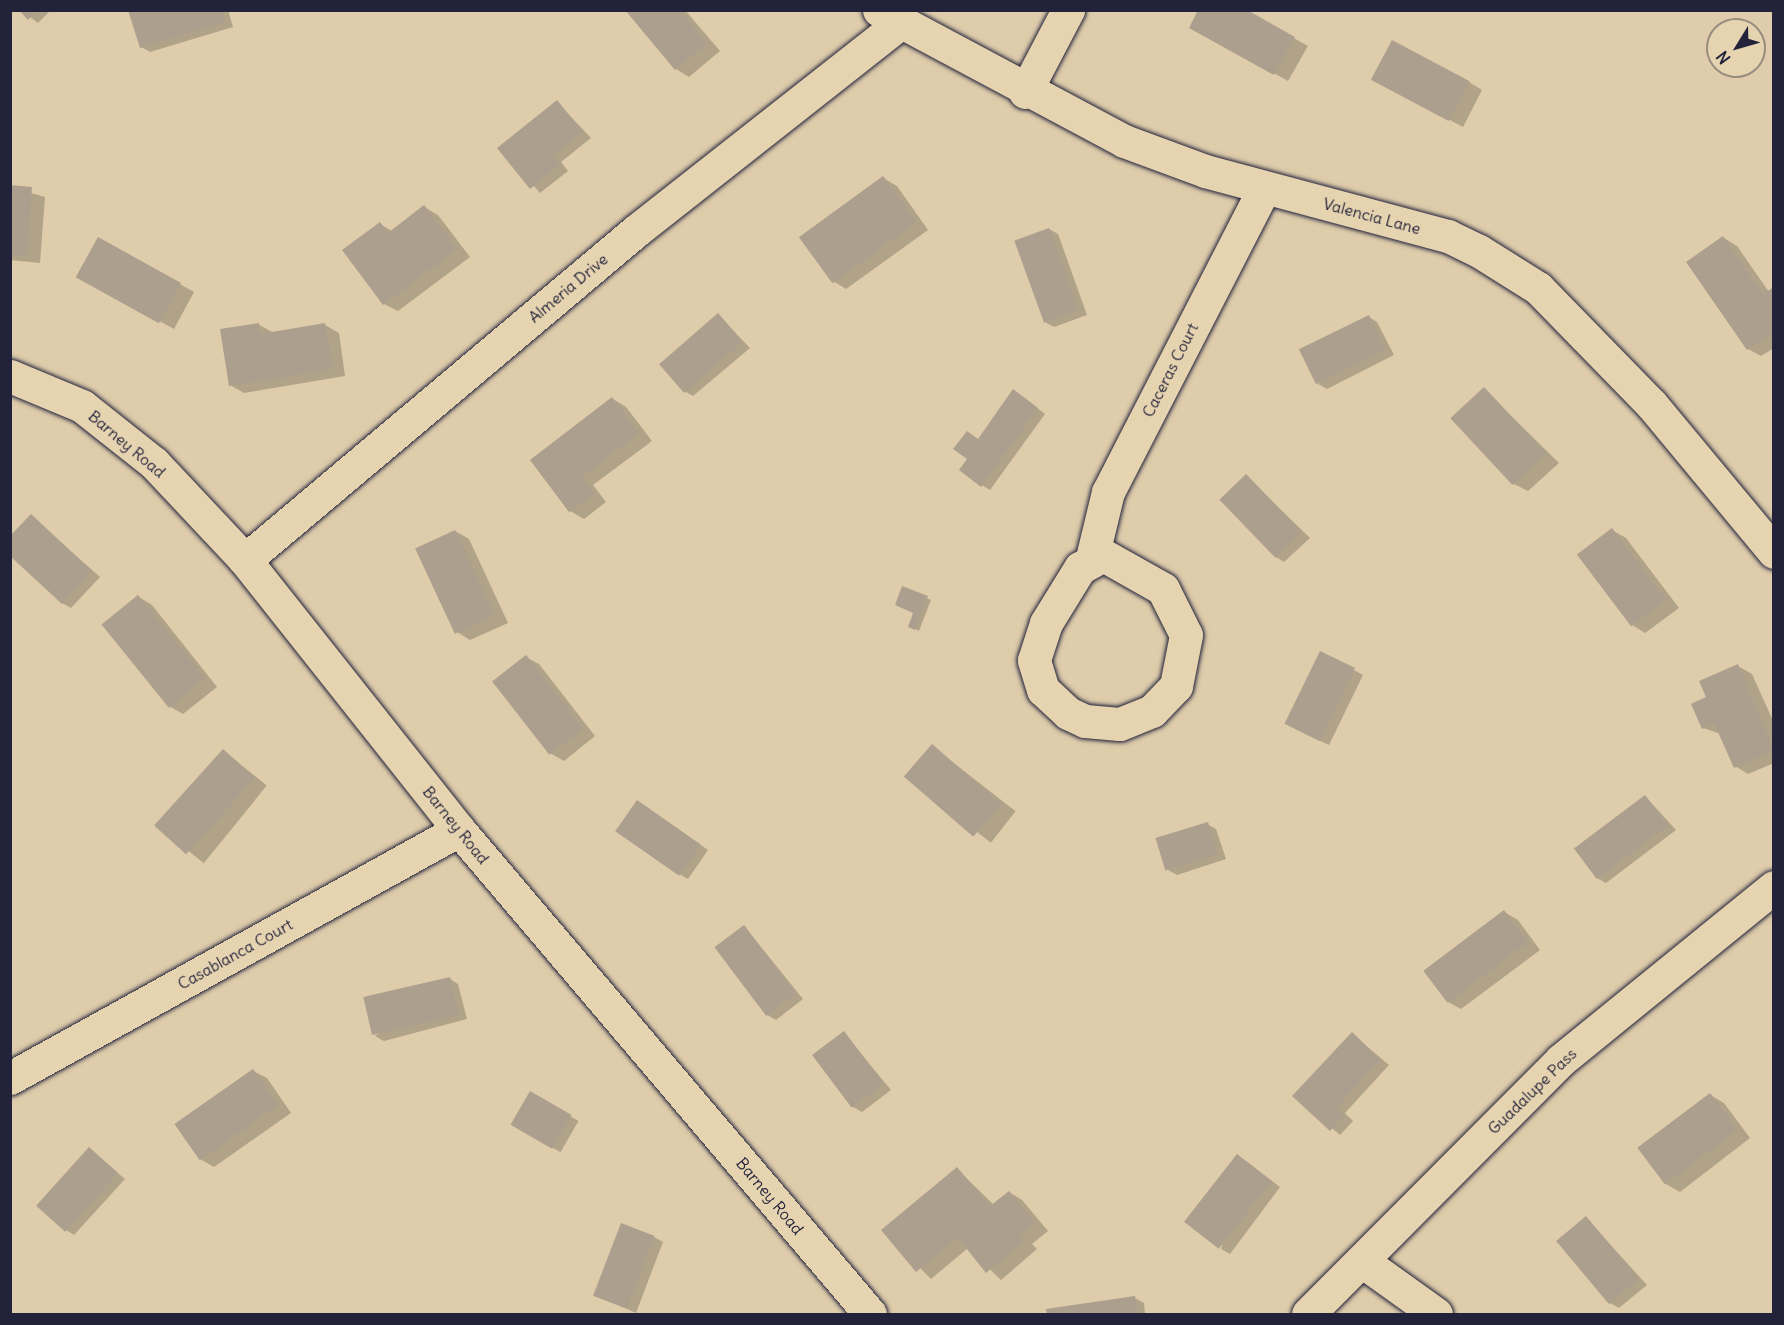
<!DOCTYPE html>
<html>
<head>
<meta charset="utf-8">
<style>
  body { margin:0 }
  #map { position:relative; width:1784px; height:1325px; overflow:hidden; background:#deccab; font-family:Delius,sans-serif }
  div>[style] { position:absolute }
  .shadow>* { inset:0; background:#0003; transform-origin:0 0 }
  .building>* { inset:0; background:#ad9f8e; transform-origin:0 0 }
  .roads { filter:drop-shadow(0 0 2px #22223b) drop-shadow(0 0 2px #22223b) }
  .minor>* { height:33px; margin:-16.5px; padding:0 16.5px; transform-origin:16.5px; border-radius:16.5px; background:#e6d3b0 }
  span { translate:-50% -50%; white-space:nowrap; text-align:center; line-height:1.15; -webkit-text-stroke:5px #e6d3b0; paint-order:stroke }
  .street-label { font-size:16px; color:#22223b }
  .frame { position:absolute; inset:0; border:12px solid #22223b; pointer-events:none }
  .north { position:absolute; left:1706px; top:18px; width:60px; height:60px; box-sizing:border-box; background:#e6d3b0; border:2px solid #988c81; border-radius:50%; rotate:233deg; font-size:16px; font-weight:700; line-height:24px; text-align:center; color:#22223b }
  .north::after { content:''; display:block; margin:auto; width:21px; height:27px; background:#22223b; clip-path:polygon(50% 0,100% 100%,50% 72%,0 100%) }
</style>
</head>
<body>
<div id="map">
  <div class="shadow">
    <i style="clip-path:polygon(21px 10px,51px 10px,38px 23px)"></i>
    <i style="clip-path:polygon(130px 10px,228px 10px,233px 27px,150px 52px,141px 47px)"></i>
    <i style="clip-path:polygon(627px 10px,685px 10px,720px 51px,689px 77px,676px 69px)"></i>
    <i style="clip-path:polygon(1244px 10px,1308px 46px,1288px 81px,1191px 27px)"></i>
    <i style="clip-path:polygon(1469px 82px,1482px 90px,1463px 127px,1387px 87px)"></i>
    <i style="clip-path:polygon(557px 102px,591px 138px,561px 162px,568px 171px,540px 193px,499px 148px)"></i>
    <i style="clip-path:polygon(883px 178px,897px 186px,928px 230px,846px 289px,833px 281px)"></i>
    <i style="clip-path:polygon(10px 187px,45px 197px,40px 263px,10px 260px)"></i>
    <i style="clip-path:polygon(424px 207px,438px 215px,470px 257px,398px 311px,384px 304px,380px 224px,392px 231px)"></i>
    <i style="clip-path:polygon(1049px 229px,1058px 234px,1087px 315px,1054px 327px,1045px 322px)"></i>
    <i style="clip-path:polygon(1724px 238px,1737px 246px,1769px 292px,1774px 289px,1774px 348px,1761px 356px,1748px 349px)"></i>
    <i style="clip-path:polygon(98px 239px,194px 292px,174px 329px,92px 284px)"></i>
    <i style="clip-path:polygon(718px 315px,750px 348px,693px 396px,684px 391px)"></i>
    <i style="clip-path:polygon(1369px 317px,1377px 322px,1394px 355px,1327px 389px,1318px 384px)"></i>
    <i style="clip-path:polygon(258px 324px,272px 332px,325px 325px,339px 333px,345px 376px,244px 393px,230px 385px)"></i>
    <i style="clip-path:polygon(1484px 389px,1559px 463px,1528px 491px,1514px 484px)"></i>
    <i style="clip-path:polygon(1022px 396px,1045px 414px,990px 490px,982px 485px,979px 440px)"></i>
    <i style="clip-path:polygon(613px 399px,626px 407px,652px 441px,593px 485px,606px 502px,584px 519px,570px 511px,532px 460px)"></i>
    <i style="clip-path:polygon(1246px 476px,1310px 538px,1284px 562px,1276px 557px)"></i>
    <i style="clip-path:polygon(31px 516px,100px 577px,71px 608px,62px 603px)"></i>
    <i style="clip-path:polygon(1612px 530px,1626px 538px,1679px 608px,1645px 633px,1632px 625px)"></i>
    <i style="clip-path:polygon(455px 531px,469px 539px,508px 623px,470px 640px,457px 632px)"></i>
    <i style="clip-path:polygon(903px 588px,931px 600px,919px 631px,913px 628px,915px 613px)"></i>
    <i style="clip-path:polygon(139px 597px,152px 605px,217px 687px,183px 714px,169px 706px)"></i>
    <i style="clip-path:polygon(526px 657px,539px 664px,595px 736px,564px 761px,550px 753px)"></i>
    <i style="clip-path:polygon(1738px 666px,1752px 674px,1774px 723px,1774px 763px,1748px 774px,1735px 766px,1721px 734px,1703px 728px,1708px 698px)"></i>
    <i style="clip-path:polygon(1354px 670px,1363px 675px,1329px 745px,1295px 729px)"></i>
    <i style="left:932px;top:746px;width:106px;height:40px;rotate:38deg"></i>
    <i style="left:224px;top:751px;width:55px;height:100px;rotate:39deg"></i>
    <i style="clip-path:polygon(1646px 797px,1676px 830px,1606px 883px,1597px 878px)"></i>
    <i style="clip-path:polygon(646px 807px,708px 850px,688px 879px,679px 874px)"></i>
    <i style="clip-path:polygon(1207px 824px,1216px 829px,1226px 859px,1177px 875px,1168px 870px)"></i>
    <i style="clip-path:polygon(1504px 912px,1518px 920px,1540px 950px,1461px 1009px,1448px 1002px)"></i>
    <i style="clip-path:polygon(744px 926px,803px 999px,776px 1020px,767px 1015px)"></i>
    <i style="clip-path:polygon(450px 979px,458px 984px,467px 1019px,384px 1041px,375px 1036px)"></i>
    <i style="clip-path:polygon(844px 1033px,891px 1090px,862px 1112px,853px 1107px)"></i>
    <i style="clip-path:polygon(1352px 1034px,1389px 1065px,1345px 1113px,1353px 1121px,1340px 1135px,1294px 1096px)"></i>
    <i style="clip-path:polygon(253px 1071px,267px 1078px,291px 1113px,214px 1167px,200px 1159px)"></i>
    <i style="left:530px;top:1093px;width:56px;height:36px;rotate:30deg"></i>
    <i style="clip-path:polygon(1710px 1095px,1724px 1103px,1750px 1138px,1680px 1192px,1666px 1184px)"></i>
    <i style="clip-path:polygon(89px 1149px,125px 1179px,74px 1235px,66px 1230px)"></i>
    <i style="clip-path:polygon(1246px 1161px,1280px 1187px,1230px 1254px,1221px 1249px)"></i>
    <i style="clip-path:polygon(957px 1169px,994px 1205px,1009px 1192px,1022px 1200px,1048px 1231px,1032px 1244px,1037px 1249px,1001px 1280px,968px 1248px,931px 1279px,883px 1231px)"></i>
    <i style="clip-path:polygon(1586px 1218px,1647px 1285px,1619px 1308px,1610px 1303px)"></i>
    <i style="clip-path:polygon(654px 1237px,663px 1242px,636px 1313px,596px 1295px)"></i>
    <i style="clip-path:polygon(1135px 1298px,1144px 1303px,1145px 1314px,1048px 1314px)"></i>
  </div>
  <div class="building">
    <i style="clip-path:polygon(19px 10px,37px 10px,28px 20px)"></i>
    <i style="clip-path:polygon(128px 10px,221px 10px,225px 22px,140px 48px)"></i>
    <i style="clip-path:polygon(625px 10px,680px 10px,707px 43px,675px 70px)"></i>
    <i style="clip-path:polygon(1198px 10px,1247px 10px,1295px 37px,1274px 75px,1189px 28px)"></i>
    <i style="left:1392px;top:40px;width:88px;height:45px;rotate:28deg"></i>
    <i style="clip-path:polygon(557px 100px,583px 132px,553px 156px,560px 165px,530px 189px,497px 148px)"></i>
    <i style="left:883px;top:176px;width:57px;height:104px;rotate:54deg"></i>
    <i style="clip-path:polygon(10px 185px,32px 187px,27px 256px,10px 254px)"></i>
    <i style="clip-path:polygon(424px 205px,457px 249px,383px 305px,342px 250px,380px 222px,388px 233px)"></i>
    <i style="left:1049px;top:228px;width:87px;height:37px;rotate:70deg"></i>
    <i style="clip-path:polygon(1723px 236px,1763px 294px,1774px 287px,1774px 331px,1747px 350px,1686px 262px)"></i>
    <i style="left:98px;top:237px;width:95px;height:46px;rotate:29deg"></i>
    <i style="left:718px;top:313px;width:38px;height:78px;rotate:49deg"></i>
    <i style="left:1369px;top:315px;width:39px;height:78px;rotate:64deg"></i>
    <i style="clip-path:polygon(259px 323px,260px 334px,325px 323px,333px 369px,229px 386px,220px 329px)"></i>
    <i style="left:1484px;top:387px;width:91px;height:46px;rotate:47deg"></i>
    <i style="clip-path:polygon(1013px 389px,1038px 408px,981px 487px,959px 470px,967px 459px,953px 449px,967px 431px,978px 439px)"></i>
    <i style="clip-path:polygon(612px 397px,639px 433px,581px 477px,594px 494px,569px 512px,530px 460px)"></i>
    <i style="left:1246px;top:474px;width:81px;height:37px;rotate:46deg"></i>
    <i style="clip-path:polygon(31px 514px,92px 571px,62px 604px,10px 556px,10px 536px)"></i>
    <i style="left:1612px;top:528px;width:90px;height:44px;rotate:53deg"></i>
    <i style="left:455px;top:530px;width:94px;height:44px;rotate:65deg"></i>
    <i style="clip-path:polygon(902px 586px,928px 596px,915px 630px,908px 627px,913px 613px,895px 605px)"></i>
    <i style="left:138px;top:595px;width:107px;height:47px;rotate:51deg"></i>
    <i style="left:1320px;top:651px;width:39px;height:81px;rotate:26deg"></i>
    <i style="left:526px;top:655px;width:93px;height:43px;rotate:52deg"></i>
    <i style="clip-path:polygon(1738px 664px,1774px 750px,1734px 768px,1714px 723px,1702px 729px,1691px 704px,1706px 697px,1699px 681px)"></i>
    <i style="left:932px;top:744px;width:92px;height:43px;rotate:41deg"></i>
    <i style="left:223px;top:749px;width:43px;height:103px;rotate:42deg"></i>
    <i style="left:1645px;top:795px;width:38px;height:89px;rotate:53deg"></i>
    <i style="left:637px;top:800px;width:78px;height:38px;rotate:35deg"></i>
    <i style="left:1208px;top:822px;width:34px;height:55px;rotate:73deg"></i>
    <i style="left:1504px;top:910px;width:40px;height:101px;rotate:53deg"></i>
    <i style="left:744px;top:925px;width:86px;height:37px;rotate:53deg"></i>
    <i style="left:450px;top:977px;width:39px;height:89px;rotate:77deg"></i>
    <i style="left:844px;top:1031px;width:66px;height:40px;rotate:53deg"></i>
    <i style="clip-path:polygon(1352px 1032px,1381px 1060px,1337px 1107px,1345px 1115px,1330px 1131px,1292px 1096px)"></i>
    <i style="left:253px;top:1069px;width:44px;height:96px;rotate:55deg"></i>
    <i style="left:530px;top:1091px;width:48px;height:39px;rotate:30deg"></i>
    <i style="left:1710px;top:1093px;width:46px;height:91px;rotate:53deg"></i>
    <i style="left:89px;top:1147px;width:39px;height:79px;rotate:42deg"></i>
    <i style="left:1237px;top:1154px;width:44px;height:86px;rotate:38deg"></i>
    <i style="clip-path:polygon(957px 1167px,990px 1206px,1009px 1191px,1035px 1223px,1020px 1236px,1024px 1241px,986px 1273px,958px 1238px,916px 1272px,881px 1230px)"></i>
    <i style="left:1586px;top:1216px;width:82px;height:39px;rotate:50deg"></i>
    <i style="left:621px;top:1223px;width:36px;height:78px;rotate:21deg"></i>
    <i style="clip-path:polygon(1135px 1296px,1138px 1314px,1047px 1314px,1046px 1309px)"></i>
  </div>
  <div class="roads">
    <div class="minor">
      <i style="left:879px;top:10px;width:278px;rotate:28.1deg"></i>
      <i style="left:1124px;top:141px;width:86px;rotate:20.3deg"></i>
      <i style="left:1205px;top:171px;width:252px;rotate:15deg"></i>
      <i style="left:1448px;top:236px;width:34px;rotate:26deg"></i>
      <i style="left:1479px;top:251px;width:70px;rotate:32.1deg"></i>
      <i style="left:1538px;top:288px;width:163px;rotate:45.7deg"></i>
      <i style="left:1652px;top:405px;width:191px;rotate:50.3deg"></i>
      <i style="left:1025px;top:92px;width:93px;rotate:-62.3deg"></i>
      <i style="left:10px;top:376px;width:78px;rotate:22.6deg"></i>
      <i style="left:82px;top:406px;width:92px;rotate:38.4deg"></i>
      <i style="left:154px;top:463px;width:133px;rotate:46.8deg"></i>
      <i style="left:245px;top:560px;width:345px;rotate:51.6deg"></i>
      <i style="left:459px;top:830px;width:635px;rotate:49.66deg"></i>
      <i style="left:1103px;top:555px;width:69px;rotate:29.5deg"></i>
      <i style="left:1163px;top:589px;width:51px;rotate:63.4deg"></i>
      <i style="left:1186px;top:635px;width:52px;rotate:101.1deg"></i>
      <i style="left:1176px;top:686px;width:35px;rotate:134deg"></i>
      <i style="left:1152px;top:711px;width:35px;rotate:158deg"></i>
      <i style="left:1119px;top:724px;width:34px;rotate:-175deg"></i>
      <i style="left:1085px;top:721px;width:19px;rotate:-155deg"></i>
      <i style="left:1068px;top:713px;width:34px;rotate:-137deg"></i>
      <i style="left:1043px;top:690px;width:31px;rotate:-107deg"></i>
      <i style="left:1034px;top:660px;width:39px;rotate:-72deg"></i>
      <i style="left:1046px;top:623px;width:65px;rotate:-58.3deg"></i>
      <i style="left:1080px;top:568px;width:26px;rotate:-29deg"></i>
      <i style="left:1092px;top:558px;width:68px;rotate:-76.4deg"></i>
      <i style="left:1108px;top:492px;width:342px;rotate:-62.8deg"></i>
      <i style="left:245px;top:560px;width:512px;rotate:-40.09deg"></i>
      <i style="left:637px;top:230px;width:333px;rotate:-38.2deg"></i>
      <i style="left:10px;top:1078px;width:513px;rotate:-28.91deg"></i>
      <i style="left:1362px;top:1261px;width:91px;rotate:35.6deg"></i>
      <i style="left:1308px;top:1314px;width:359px;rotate:-45.1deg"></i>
      <i style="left:1561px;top:1060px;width:274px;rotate:-39.1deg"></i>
    </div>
  </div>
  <div class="street-label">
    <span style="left:1372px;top:216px;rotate:15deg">Valencia Lane</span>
    <span style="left:568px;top:288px;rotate:-40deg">Almeria Drive</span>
    <span style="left:1170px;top:370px;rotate:-63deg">Caceras Court</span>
    <span style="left:127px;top:444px;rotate:40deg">Barney Road</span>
    <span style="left:456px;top:825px;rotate:51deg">Barney Road</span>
    <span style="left:235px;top:954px;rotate:-29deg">Casablanca Court</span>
    <span style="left:1532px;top:1091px;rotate:-44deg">Guadalupe Pass</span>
    <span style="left:770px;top:1196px;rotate:50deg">Barney Road</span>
  </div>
  <div class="frame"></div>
  <div class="north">N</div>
</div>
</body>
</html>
